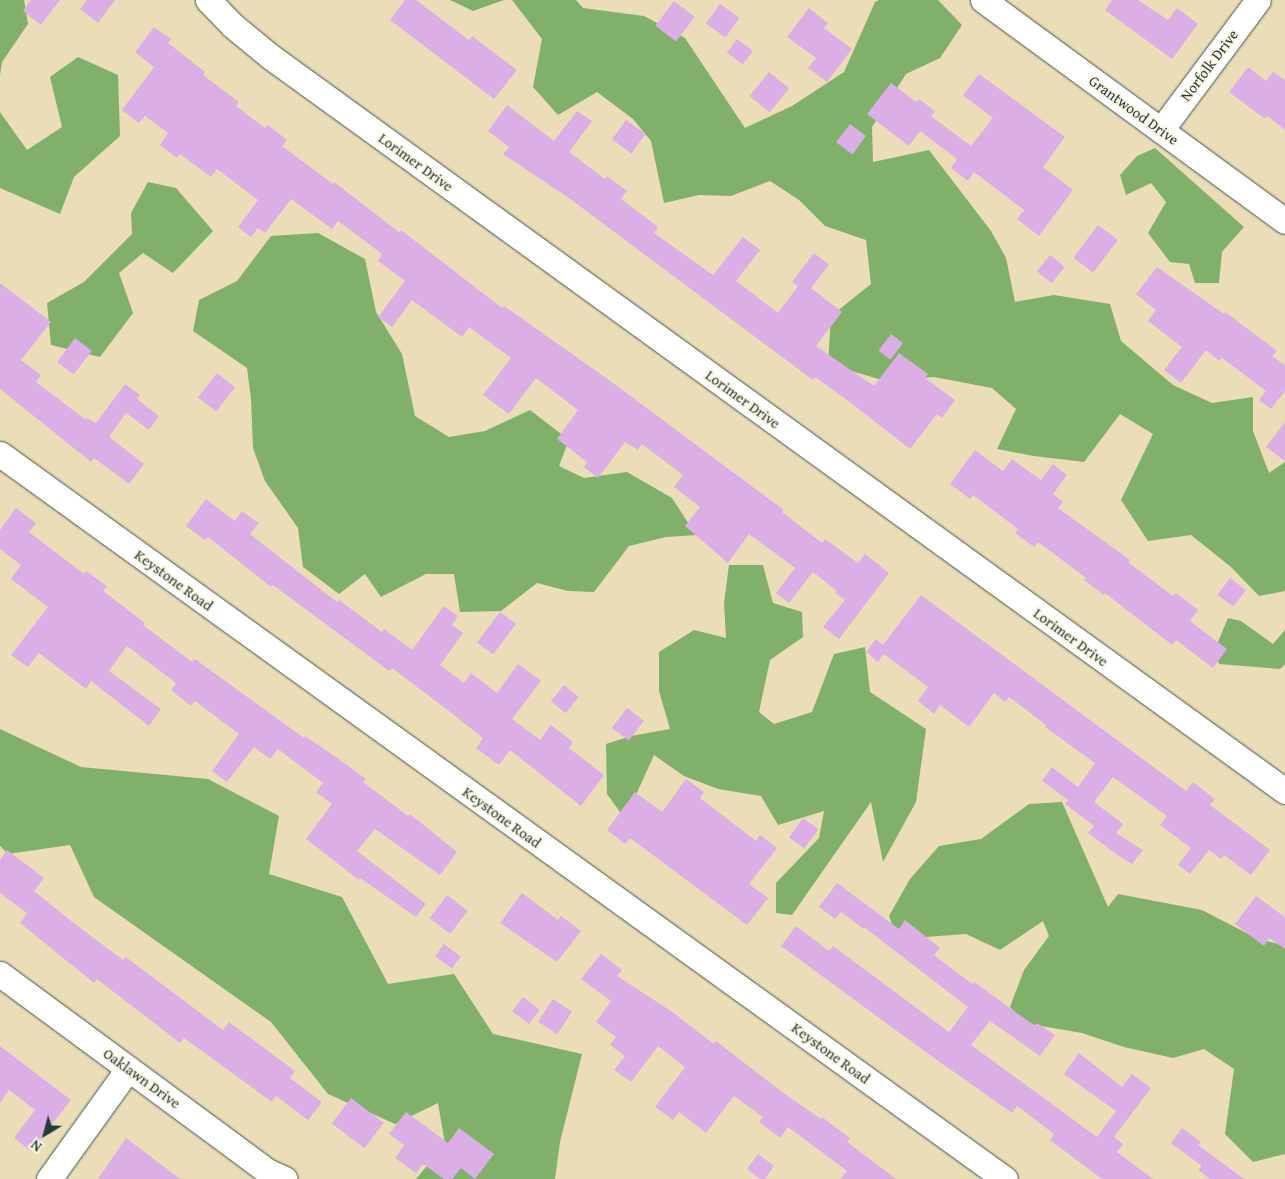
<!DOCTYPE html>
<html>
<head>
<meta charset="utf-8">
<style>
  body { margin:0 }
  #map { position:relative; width:1285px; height:1179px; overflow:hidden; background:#ecddb9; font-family:"Gentium Book Plus",serif }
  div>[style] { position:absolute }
  .forest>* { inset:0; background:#80b069 }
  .building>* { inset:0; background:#dbafe5; transform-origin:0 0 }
  .roads { filter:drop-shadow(0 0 1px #3e5548) drop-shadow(0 0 1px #3e5548) }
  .minor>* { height:25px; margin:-12.5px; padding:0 12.5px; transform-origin:12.5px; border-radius:12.5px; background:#fff }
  span { translate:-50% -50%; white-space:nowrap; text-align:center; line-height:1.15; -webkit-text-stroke:4px #fcf5e5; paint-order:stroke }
  .street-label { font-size:15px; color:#1f3d34 }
  .north { position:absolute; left:20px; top:1109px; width:50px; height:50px; -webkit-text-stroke:4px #fcf5e5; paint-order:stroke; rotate:217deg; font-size:14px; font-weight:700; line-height:20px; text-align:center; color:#1f3d34 }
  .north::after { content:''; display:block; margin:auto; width:18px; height:22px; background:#1f3d34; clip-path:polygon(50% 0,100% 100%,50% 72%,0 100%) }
</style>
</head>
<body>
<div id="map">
  <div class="forest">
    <i style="clip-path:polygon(0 0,24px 0,28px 24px,2px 62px,0 75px)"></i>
    <i style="clip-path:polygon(450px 0,504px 0,473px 11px)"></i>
    <i style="clip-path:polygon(512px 0,576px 0,583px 8px,644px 16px,685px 38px,745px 128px,792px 106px,844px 72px,875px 2px,879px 0,938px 0,962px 25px,940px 58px,906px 74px,872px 127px,873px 162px,929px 150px,991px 231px,1006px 258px,1015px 302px,1054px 295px,1110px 304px,1121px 341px,1173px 385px,1212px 403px,1253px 397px,1253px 431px,1269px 473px,1285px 462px,1285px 591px,1259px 596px,1231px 567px,1191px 535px,1148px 541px,1121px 500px,1153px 434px,1120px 414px,1084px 462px,1034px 456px,997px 449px,1016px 409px,992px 388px,934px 377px,885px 381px,828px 364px,831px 316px,871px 284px,866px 240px,825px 226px,799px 200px,770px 181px,731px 196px,699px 195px,664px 203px,651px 141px,633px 119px,597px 92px,558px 115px,533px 87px,542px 39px)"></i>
    <i style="clip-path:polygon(78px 57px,118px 75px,120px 136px,74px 177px,60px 214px,0 188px,0 112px,27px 150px,62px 127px,50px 77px)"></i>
    <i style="clip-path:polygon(1155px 148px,1244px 227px,1222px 252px,1219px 283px,1195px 283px,1189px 264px,1170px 262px,1148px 233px,1166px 202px,1151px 183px,1126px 195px,1120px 175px,1137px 156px)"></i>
    <i style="clip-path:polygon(148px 182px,176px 188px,213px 231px,173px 273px,143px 253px,119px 273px,133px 313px,100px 357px,51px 345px,47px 303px,84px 282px,132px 234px,131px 213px)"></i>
    <i style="clip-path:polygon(318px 233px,365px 259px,376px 312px,402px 354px,415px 416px,449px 437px,485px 431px,530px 410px,569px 440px,559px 466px,584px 478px,627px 472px,672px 498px,696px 535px,666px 537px,629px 546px,594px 592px,568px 591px,537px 583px,501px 611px,460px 612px,454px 574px,426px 574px,381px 597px,365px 574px,339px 594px,303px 567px,298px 528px,265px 481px,253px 448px,251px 399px,247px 368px,193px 331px,199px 300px,237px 281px,271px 236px)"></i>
    <i style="clip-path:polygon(729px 565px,763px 565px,773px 603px,802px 612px,803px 637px,770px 660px,759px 712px,774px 724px,812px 712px,834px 654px,865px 647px,870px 692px,926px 729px,916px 802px,883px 862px,871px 802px,792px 915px,776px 913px,776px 883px,819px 838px,824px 811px,778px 825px,761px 796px,718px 789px,684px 776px,654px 755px,625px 819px,607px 794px,606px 744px,631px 736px,670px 729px,659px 691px,659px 652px,694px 630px,726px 638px,724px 603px)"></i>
    <i style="clip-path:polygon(1228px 618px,1241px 621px,1273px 644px,1285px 630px,1285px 664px,1280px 669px,1219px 664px,1215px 649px)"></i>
    <i style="clip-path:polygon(0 729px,81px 767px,208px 779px,279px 816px,269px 874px,342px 897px,388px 984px,454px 974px,493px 1034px,582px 1054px,560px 1142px,555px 1179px,416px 1179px,445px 1144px,438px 1103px,395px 1124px,328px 1094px,271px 1022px,94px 897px,70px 845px,8px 854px,0 846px)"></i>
    <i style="clip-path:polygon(1062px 802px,1108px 907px,1118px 894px,1202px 910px,1256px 938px,1285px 946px,1285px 1154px,1253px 1162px,1225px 1134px,1234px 1069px,1204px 1049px,1173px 1058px,1124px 1047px,1082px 1033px,1024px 1023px,1010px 1007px,1024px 970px,1049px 936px,1043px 921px,1000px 950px,966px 934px,898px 939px,889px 916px,910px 879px,939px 846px,981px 839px,1029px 804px)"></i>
  </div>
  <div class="building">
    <i style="clip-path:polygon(31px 0,60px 0,41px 25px,23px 11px)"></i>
    <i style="clip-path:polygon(87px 0,115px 0,98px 23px,80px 9px)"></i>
    <i style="clip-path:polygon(405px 0,416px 0,469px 40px,472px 36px,517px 70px,494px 99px,390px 20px)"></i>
    <i style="clip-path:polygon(1112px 0,1138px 0,1168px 20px,1177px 8px,1198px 24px,1172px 59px,1105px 10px)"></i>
    <i style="left:674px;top:1px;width:26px;height:31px;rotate:37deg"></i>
    <i style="left:720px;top:4px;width:24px;height:24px;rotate:36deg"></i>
    <i style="clip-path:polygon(809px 8px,828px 23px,824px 28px,852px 49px,827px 82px,808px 68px,816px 58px,787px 37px)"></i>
    <i style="clip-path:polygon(154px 27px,171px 39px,168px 43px,205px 72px,203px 75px,239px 102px,236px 106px,265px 128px,268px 125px,287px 140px,282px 146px,333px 184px,334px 182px,399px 232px,401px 230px,502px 308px,504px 306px,609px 380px,784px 510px,782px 512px,822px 543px,825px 539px,858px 563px,865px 554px,889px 573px,839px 639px,823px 627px,845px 600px,835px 593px,837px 591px,813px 572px,789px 603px,776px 593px,795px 568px,749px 534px,728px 563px,685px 526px,700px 507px,674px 487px,683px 475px,642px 444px,638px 450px,625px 442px,598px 478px,584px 467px,587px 462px,557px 439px,578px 410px,536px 378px,509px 414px,483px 395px,511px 358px,469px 327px,462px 337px,412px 300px,392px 327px,378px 317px,405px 281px,378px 261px,382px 254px,338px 221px,332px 229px,291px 199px,265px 233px,258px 228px,251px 237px,238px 227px,258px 200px,217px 169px,211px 177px,180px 154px,177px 158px,160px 145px,168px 133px,145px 116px,139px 123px,122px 110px,154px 67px,135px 52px)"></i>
    <i style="left:737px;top:39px;width:20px;height:17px;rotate:37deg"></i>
    <i style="clip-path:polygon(1248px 67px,1266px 81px,1273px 72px,1285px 80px,1285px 130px,1267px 116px,1265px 119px,1229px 92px)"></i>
    <i style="left:769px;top:72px;width:26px;height:31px;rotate:39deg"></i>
    <i style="clip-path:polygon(979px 74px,1065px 137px,1043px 167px,1073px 190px,1039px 236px,1017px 219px,1024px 210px,974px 172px,968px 181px,951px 168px,957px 159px,920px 131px,909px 146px,867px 114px,891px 83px,916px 102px,919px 99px,935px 111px,931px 116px,971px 146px,993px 118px,963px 95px)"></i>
    <i style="clip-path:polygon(507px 105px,554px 141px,577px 111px,592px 121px,569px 152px,605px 179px,607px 176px,627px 191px,621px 199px,658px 227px,654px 233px,713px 275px,743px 237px,760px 250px,736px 281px,778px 313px,798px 286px,792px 282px,814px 253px,829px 265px,811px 288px,842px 312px,816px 346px,874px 386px,899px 353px,928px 374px,925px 378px,955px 400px,942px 418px,937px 414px,910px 449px,847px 400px,815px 377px,813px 380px,566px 196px,503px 154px,509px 147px,488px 131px)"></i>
    <i style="left:626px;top:120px;width:24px;height:24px;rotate:36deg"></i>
    <i style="left:850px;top:124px;width:20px;height:23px;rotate:37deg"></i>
    <i style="left:1098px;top:225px;width:25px;height:41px;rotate:37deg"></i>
    <i style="left:1050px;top:255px;width:19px;height:21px;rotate:39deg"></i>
    <i style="clip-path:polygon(1157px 267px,1224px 314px,1225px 312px,1277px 351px,1272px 356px,1285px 365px,1285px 391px,1271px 409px,1259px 400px,1266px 391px,1222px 358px,1219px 361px,1206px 350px,1181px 383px,1164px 370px,1182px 347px,1148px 321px,1156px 310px,1136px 294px)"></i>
    <i style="clip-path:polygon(0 283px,51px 322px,21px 360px,41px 375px,36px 382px,86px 420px,87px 418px,96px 423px,125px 384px,140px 395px,137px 399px,159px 416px,149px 430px,126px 413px,109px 437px,144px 464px,129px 484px,94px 458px,91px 462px,0 389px)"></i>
    <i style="left:891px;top:334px;width:15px;height:21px;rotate:37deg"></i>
    <i style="left:75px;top:338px;width:21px;height:30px;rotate:37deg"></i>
    <i style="left:217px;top:373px;width:23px;height:31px;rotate:38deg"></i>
    <i style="clip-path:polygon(1285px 422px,1285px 461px,1266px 447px)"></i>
    <i style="clip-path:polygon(975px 450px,1003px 471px,1012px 459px,1041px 480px,1053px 464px,1067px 475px,1053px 494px,1063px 502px,1058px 508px,1130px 560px,1128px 562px,1173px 596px,1176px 593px,1198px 610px,1190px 621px,1227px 649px,1213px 668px,1176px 640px,1172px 645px,1105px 593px,1104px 595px,1084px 580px,1086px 578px,1038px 542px,1034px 547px,1015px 533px,1018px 529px,973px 495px,970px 499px,950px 484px)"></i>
    <i style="clip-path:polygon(206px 499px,235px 521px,242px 511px,259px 523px,250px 534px,337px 602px,339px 600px,382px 632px,384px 629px,412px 650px,444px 606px,458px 616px,452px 625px,463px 633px,440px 665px,464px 683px,471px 673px,497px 693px,518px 664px,541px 681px,512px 719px,540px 740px,551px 725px,573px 742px,569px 748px,604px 775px,581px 806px,510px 750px,499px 765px,476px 748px,483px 738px,445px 708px,392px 668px,389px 671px,273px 585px,271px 587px,208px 537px,205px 540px,186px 526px)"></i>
    <i style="clip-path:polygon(16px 508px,36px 523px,29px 532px,84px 574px,86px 571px,107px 586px,103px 591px,145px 623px,143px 625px,192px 662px,195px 659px,304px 738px,305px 736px,340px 760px,366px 779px,363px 782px,408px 816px,410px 814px,457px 852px,440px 875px,375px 829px,357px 851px,426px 904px,416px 917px,360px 878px,359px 880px,306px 839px,332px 804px,316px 792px,323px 783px,278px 749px,270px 759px,254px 747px,227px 782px,212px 771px,239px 734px,195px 701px,191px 706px,171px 690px,176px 683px,127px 646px,109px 671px,161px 709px,149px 726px,91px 681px,86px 689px,39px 653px,28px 667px,11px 655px,48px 607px,11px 579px,21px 565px,0 549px,0 530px)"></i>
    <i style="left:1230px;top:578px;width:20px;height:21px;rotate:37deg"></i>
    <i style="clip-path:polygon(921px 595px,1186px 791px,1193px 782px,1215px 799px,1210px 805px,1270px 850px,1251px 875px,1224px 855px,1221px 859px,1209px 850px,1190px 874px,1178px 865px,1191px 848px,1160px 825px,1167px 816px,1113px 777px,1094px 802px,1123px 824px,1116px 833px,1143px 850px,1132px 864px,1119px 856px,1088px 833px,1094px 826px,1065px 804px,1068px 800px,1042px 781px,1052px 767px,1078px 787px,1095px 763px,1045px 727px,1046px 725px,1009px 697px,1005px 702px,994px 693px,969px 727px,940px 705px,934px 714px,918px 701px,928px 687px,884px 654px,878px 662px,866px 652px,876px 639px,883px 645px)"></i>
    <i style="left:500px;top:612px;width:20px;height:38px;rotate:37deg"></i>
    <i style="left:564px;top:685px;width:19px;height:21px;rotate:39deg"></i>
    <i style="left:627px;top:708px;width:21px;height:25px;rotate:37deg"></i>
    <i style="clip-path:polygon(686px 779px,704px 792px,700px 798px,756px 841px,760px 835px,777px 848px,749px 884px,768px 898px,747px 925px,630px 838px,625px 844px,607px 830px,635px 792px,662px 812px)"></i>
    <i style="left:803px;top:818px;width:19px;height:24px;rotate:36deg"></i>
    <i style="clip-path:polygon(7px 850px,44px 878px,34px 891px,75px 924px,123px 960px,126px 957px,223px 1030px,229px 1022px,295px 1071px,290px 1078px,322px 1102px,308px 1120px,276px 1096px,272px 1102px,184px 1038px,180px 1043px,97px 979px,94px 983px,20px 923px,27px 913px,0 893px,0 860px)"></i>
    <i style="clip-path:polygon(837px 883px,899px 929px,905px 920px,940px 948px,934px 955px,972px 984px,974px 982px,1035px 1026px,1037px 1023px,1055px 1035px,1040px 1056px,990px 1021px,971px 1045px,1097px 1137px,1116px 1111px,1064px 1074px,1079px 1053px,1122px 1087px,1132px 1074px,1151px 1088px,1114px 1137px,1123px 1144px,1117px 1152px,1153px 1179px,1102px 1179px,1050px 1140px,1054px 1134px,1017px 1106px,1012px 1113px,923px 1050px,781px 946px,796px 926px,829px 951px,833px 946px,949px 1032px,968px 1007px,865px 928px,864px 929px,841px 912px,835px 919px,819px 907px)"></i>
    <i style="clip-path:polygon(522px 893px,558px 920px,561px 916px,581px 931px,557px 962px,500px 923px)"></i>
    <i style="left:447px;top:895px;width:26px;height:29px;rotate:37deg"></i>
    <i style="clip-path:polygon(1256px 896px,1285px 917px,1285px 949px,1269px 938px,1264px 946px,1235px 924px)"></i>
    <i style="left:444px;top:944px;width:21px;height:15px;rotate:37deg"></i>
    <i style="clip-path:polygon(601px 954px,622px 970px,617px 976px,671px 1011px,714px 1044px,716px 1041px,782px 1092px,821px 1119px,822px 1117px,850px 1138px,847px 1142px,896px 1179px,840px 1179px,847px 1171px,788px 1127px,780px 1138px,759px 1122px,763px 1117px,734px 1096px,706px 1133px,679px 1112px,673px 1120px,655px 1107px,685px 1067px,658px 1046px,631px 1082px,614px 1070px,625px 1056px,610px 1045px,616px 1037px,596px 1022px,611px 1001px,581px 979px)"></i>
    <i style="left:523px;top:997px;width:21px;height:18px;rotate:37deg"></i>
    <i style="left:553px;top:999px;width:23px;height:27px;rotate:34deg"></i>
    <i style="clip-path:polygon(0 1046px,71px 1100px,31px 1151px,14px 1138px,35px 1110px,9px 1090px,0 1103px)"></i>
    <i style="left:351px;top:1098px;width:41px;height:32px;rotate:37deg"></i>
    <i style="clip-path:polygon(406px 1112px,448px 1143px,459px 1128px,494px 1154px,475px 1179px,461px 1168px,452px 1179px,444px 1179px,423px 1164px,416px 1173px,395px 1158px,404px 1145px,389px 1134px)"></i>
    <i style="clip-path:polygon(1182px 1128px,1201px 1142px,1198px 1145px,1244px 1179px,1210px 1179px,1198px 1170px,1202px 1166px,1171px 1143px)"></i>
    <i style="clip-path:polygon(126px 1138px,180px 1179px,98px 1179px)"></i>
    <i style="clip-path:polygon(758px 1154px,774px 1166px,765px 1179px,760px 1179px,747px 1169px)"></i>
  </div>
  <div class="roads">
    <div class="minor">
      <i style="left:208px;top:0;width:35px;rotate:46deg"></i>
      <i style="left:232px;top:25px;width:50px;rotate:39.4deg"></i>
      <i style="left:271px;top:57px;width:1252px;rotate:35.9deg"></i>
      <i style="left:983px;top:0;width:374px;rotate:36.2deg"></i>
      <i style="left:1161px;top:130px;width:162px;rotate:-53.3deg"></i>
      <i style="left:0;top:454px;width:1239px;rotate:35.81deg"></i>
      <i style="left:0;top:974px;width:334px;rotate:36.4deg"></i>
      <i style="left:269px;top:1172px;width:17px;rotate:24deg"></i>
      <i style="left:49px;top:1179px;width:135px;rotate:-54.3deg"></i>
    </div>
  </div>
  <div class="street-label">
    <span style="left:1209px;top:65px;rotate:-53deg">Norfolk Drive</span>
    <span style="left:1134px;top:110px;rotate:36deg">Grantwood Drive</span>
    <span style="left:416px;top:162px;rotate:36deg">Lorimer Drive</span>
    <span style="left:743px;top:399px;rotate:36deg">Lorimer Drive</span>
    <span style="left:174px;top:580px;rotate:36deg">Keystone Road</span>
    <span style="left:1071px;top:637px;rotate:36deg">Lorimer Drive</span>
    <span style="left:502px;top:817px;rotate:36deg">Keystone Road</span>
    <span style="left:831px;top:1053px;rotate:36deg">Keystone Road</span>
    <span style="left:142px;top:1078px;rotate:36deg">Oaklawn Drive</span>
  </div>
  <div class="north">N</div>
</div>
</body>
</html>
